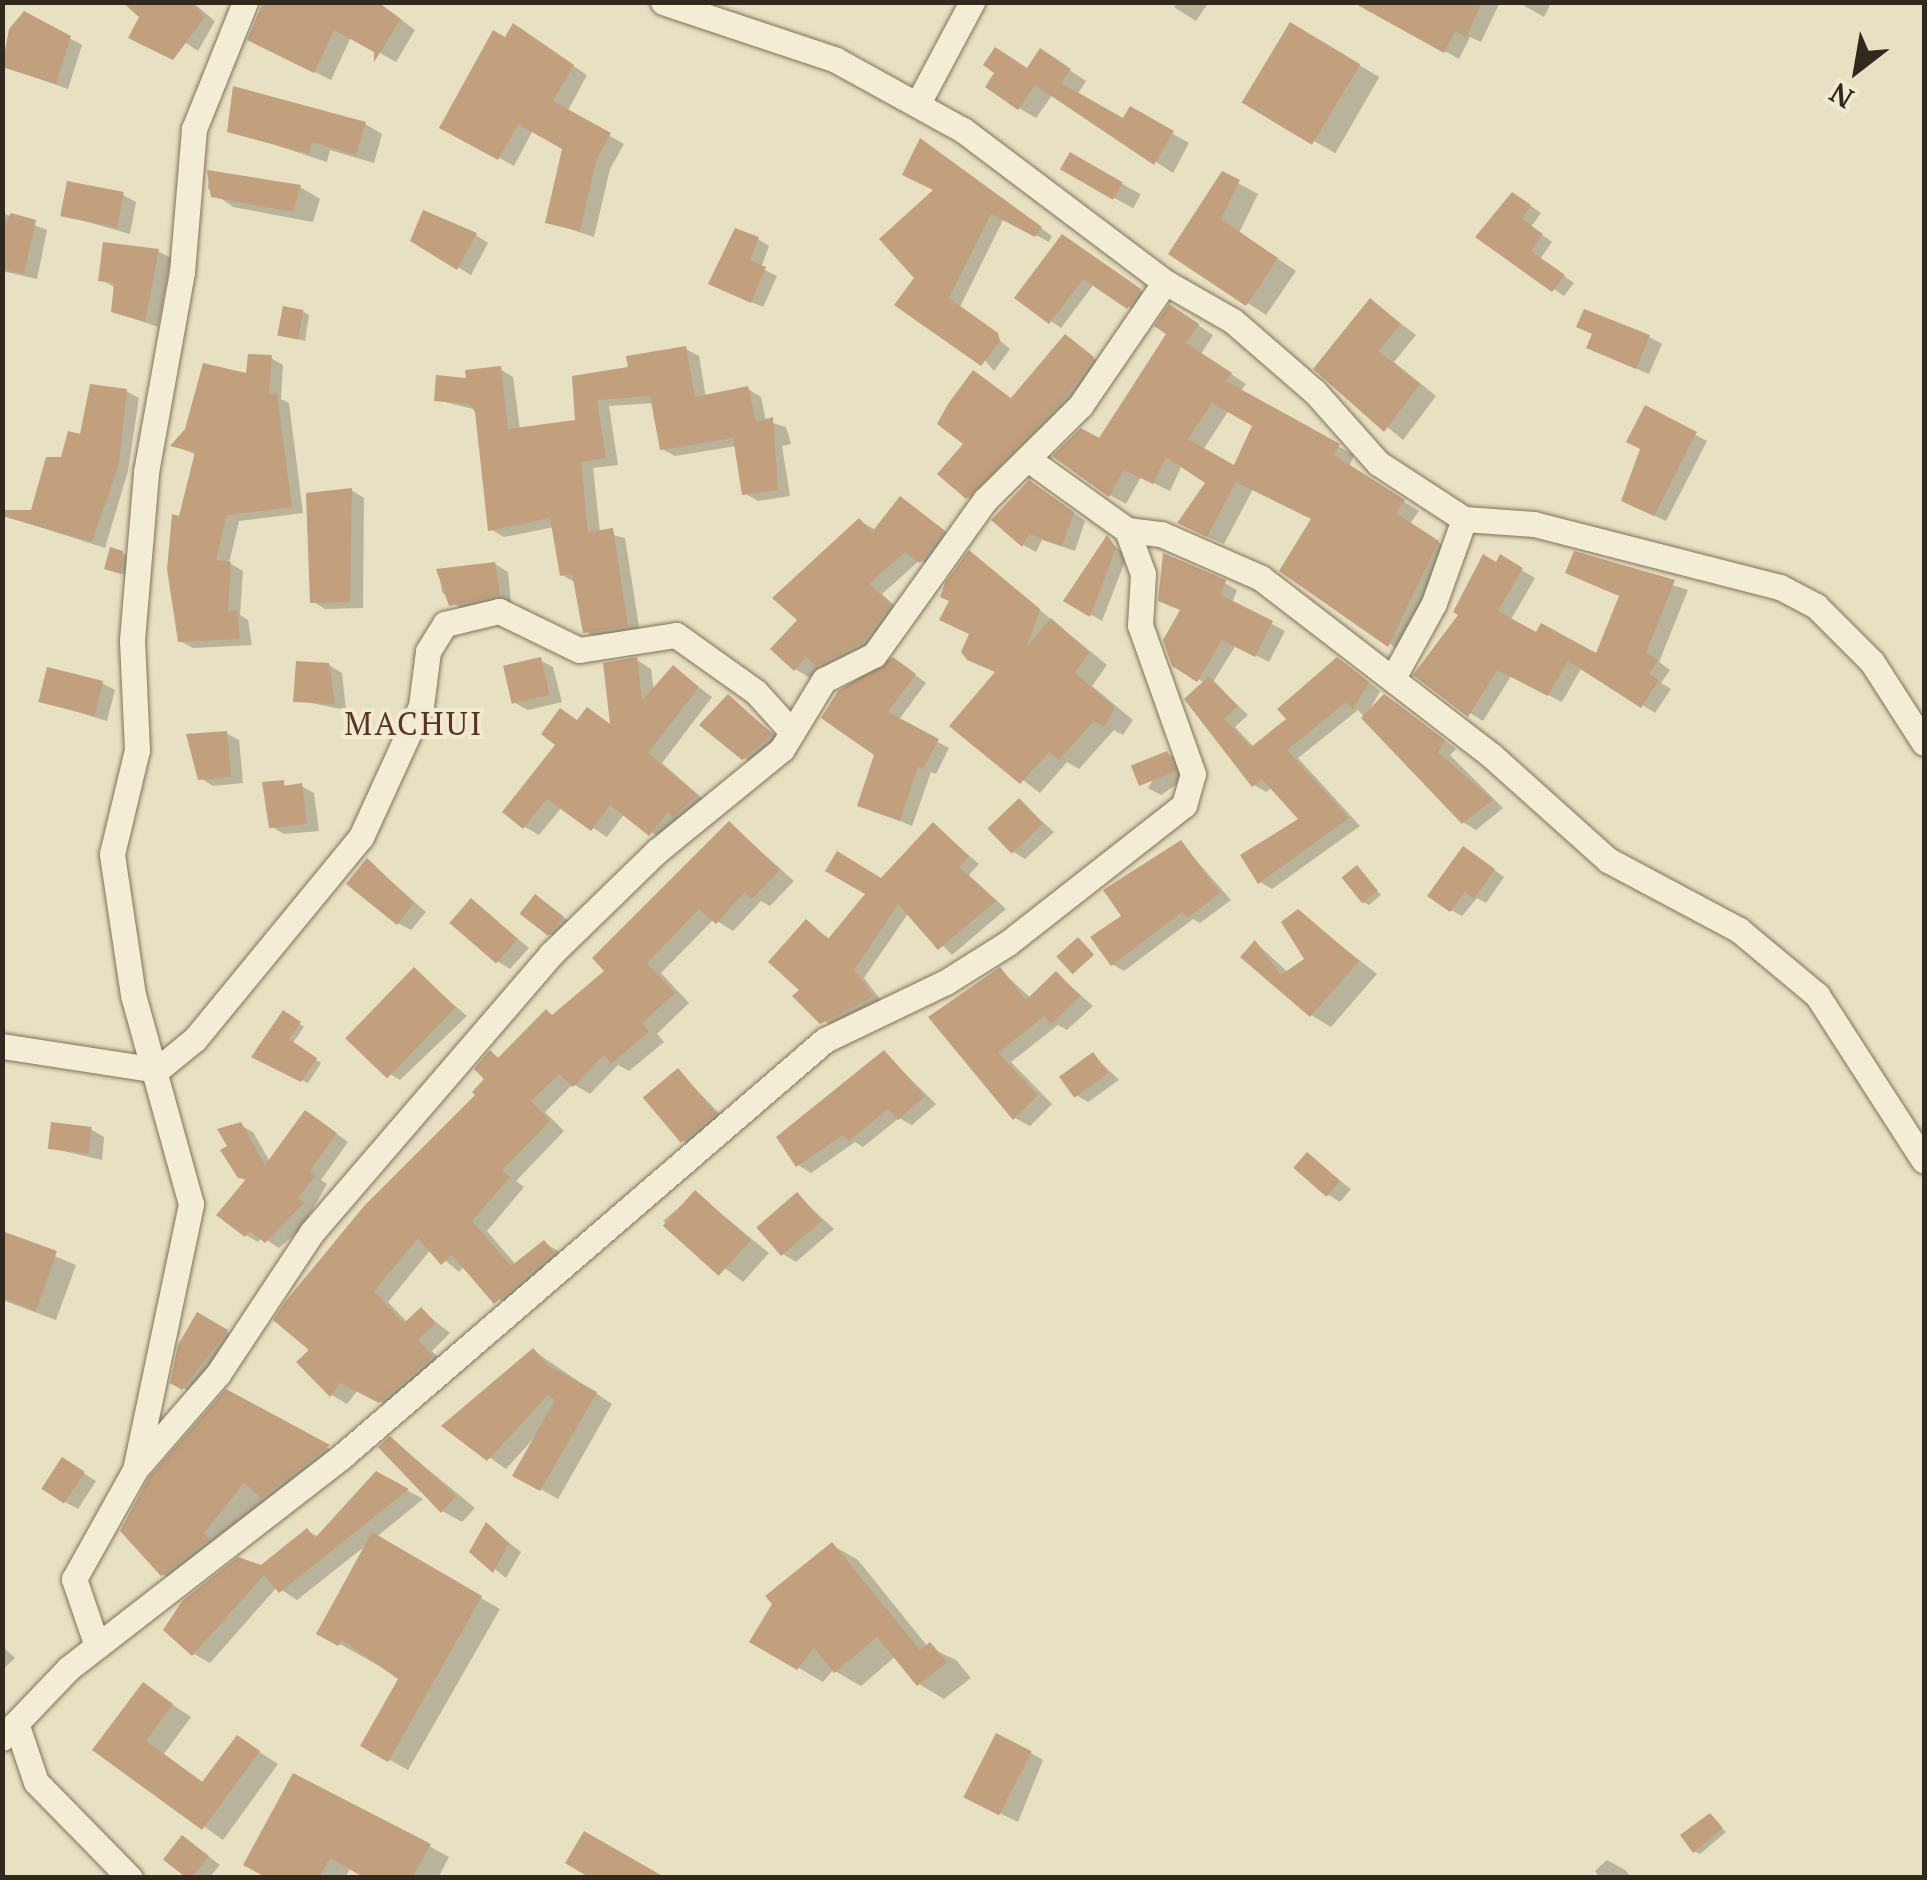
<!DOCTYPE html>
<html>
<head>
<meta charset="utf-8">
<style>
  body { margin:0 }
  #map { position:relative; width:1927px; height:1880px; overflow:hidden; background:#e8e0c3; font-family:"PT Serif",serif }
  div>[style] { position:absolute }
  .shadow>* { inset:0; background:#0003; transform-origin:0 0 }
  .building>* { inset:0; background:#c2a07d; transform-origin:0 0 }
  .roads { filter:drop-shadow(0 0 2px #80725c) drop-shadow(0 0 2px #80725c) }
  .minor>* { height:25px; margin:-12.5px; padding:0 12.5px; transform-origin:12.5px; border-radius:12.5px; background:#f4edd5 }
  span { translate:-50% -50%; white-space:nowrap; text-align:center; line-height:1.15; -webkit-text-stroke:8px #f0ead1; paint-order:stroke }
  .quarter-label { font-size:32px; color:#593323; letter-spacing:2.5px }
  .frame { position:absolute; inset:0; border:5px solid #31291e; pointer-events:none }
  .north { position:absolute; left:1807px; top:20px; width:100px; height:100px; -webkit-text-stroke:8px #f0ead1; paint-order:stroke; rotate:211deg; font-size:28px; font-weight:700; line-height:40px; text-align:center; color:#31291e }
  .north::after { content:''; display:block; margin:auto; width:35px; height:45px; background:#31291e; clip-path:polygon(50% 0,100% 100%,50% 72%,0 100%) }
</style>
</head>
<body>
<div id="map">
  <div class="shadow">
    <i style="clip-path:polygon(192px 2px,215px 21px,198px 51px,131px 6px)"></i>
    <i style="clip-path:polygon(273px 2px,378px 2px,415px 30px,396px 62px,351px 37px,331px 80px,266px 48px)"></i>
    <i style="clip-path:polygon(1178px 2px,1209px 2px,1196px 21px,1174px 7px)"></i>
    <i style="clip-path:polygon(1355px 2px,1500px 2px,1481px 42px,1470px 37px,1459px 59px)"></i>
    <i style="clip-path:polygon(1518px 2px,1550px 2px,1551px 3px,1544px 17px)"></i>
    <i style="clip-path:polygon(25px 14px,82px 45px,68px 89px,2px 66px)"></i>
    <i style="left:1291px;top:26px;width:102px;height:88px;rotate:30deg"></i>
    <i style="clip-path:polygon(528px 35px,587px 75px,567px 112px,624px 144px,610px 169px,594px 237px,548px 222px,565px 148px,533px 130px,514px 166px,442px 127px,506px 40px)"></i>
    <i style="clip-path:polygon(1057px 62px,1086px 81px,1077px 95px,1124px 121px,1131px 110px,1189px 143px,1173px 173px,1053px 94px,1036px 118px,1019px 108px,1028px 70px)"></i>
    <i style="clip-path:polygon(365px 124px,382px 134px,374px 163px,330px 150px,327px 162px,230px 130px)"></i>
    <i style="clip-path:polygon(931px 149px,1052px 236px,1049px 242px,1004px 218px,960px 307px,1010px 349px,994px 371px,917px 277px,936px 190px)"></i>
    <i style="left:1070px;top:155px;width:81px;height:16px;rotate:29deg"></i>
    <i style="clip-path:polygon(209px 172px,300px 187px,320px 199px,313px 222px,233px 207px,208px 189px)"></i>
    <i style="clip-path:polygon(1223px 175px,1258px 194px,1239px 233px,1296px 271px,1266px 315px,1172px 253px)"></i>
    <i style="clip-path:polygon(123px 195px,136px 202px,130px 234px,63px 215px)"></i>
    <i style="clip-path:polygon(1524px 201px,1541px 213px,1531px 227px,1552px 242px,1540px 259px,1574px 283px,1564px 296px,1478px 236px)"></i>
    <i style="clip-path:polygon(2px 213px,47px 230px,37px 279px,2px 271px)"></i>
    <i style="clip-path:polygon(476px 235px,488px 243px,471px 275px,413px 240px)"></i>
    <i style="clip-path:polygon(758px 239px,769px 246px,761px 268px,777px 276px,763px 307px,723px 289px)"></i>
    <i style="clip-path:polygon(1073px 243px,1150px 297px,1139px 313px,1094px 284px,1061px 328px,1017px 297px)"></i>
    <i style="clip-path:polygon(158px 251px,171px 258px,158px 327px,113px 311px,116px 288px,101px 280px)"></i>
    <i style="clip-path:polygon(1371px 301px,1416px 335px,1394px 362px,1436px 396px,1403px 440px,1316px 368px)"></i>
    <i style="clip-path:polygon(304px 312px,309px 315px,305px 341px,281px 335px)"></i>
    <i style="clip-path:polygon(evenodd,1186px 317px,1213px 335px,1201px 354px,1246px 384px,1240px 392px,1354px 455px,1349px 467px,1419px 511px,1410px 524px,1454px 552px,1405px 654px,1282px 570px,1314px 519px,1253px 489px,1224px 544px,1196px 532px,1209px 482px,1182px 465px,1170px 491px,1141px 477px,1126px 504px,1110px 495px,1099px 441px,1186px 317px,1229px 410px,1255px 425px,1236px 469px,1203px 450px,1229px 410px)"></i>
    <i style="clip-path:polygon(1594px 335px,1649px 337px,1662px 344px,1649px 374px,1602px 354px)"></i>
    <i style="clip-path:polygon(1065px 337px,1107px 368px,983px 505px,967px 497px,1013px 400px)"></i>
    <i style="clip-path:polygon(686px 349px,699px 356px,706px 398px,748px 389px,761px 397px,766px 421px,786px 427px,791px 444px,782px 446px,790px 496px,758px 501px,744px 493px,736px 446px,675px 456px,662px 449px,654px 403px,609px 406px,618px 465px,593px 468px,600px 532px,625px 538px,640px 633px,598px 639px,585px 631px,576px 583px,562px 575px,554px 527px,504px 537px,490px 529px,477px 410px,437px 400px,500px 369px,513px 377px,520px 430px,578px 422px,575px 378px,631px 370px)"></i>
    <i style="clip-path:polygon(271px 358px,283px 365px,281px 399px,289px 403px,303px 513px,239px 521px,229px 563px,243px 571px,240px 615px,248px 620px,252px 645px,193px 648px,180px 641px,181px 519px,197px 455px,174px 446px)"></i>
    <i style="clip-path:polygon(126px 391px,139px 398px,128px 471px,105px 548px,2px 515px,33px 512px,63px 460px)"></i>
    <i style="clip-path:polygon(1646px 409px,1707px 441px,1666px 521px,1636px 507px)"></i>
    <i style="clip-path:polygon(351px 490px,364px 498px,363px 608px,325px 609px,312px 601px)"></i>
    <i style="clip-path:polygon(1042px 490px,1085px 521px,1075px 551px,1042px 540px,1036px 552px,1023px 545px)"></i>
    <i style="clip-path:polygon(901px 499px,957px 540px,936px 570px,920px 560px,882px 594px,904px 614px,833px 673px,821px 666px,810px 678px,795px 669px,860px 521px,876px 530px)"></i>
    <i style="clip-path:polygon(1107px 539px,1127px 556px,1102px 621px,1066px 600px)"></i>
    <i style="clip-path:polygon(122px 553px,128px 556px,126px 575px,112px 571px)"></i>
    <i style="clip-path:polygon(970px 553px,1107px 665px,1092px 686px,1133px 720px,1123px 735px,1114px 730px,1079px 769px,1067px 762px,1040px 793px,952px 726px,998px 673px,972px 635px)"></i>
    <i style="clip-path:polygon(1575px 554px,1688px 590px,1659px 662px,1670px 670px,1661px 683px,1671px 689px,1655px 713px,1582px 667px,1562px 702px,1511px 676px,1483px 721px,1470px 713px,1501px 558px,1535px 578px,1510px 621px,1598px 657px,1622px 597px)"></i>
    <i style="clip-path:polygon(495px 564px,508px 572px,511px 602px,465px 612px,442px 592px,439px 571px)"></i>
    <i style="clip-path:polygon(1225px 583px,1237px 590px,1232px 603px,1285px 631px,1269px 662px,1236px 645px,1213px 682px,1248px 715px,1235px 727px,1254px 747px,1350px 667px,1380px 691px,1369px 711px,1385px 697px,1398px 704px,1456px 749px,1450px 755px,1503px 808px,1476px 830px,1463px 822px,1358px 710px,1298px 758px,1360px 826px,1272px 889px,1260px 882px,1302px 820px,1273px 787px,1266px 792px,1254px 785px,1205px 683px,1174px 665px)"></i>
    <i style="clip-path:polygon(540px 660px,553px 667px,562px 702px,528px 710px,515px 703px)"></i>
    <i style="clip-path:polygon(637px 660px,651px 669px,654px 691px,673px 668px,712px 697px,662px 763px,710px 805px,665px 842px,625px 813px,607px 837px,562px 807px,539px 835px,525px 827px,579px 722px,613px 727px)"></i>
    <i style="clip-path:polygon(329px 665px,342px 673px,346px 710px,296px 700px)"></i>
    <i style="clip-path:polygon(905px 667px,926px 683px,898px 721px,949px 748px,936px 774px,931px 772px,912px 826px,860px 804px,877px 755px,824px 717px)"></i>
    <i style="clip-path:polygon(102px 683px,115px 690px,107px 721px,41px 701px)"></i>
    <i style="clip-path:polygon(728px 697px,790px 747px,764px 770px,744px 758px)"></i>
    <i style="clip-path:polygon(226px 733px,239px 740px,243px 783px,213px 786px,200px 778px)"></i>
    <i style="clip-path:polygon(1168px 754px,1180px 761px,1186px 778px,1161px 795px,1148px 788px)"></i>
    <i style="clip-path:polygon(265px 784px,301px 786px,314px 793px,319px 831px,284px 834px,272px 827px)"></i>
    <i style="clip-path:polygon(1019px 801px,1054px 832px,1025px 859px,1012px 851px)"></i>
    <i style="clip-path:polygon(730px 824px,794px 881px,770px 906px,761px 901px,733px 931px,714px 919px,661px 973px,689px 1003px,657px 1034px,664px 1042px,629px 1071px,618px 1065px,590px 1094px,573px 1084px,545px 1112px,564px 1131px,516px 1181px,524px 1187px,487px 1231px,516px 1265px,544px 1243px,560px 1252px,512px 1311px,465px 1266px,459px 1272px,431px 1249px,388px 1302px,408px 1323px,421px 1310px,450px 1333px,432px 1351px,447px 1366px,396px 1410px,358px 1390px,347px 1404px,332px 1395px,300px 1362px,479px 1095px,490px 1053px,501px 1059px,607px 971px)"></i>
    <i style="clip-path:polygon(933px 825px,979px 864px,969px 875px,1006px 909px,952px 955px,909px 912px,864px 978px,883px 1003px,837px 1028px,808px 1012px,802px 990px,807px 922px,831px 940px)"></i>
    <i style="clip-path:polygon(1181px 843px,1231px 900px,1200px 923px,1193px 919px,1124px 971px,1112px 964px,1124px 917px,1106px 890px)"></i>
    <i style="clip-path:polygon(1475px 856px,1504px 877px,1486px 903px,1477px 898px,1462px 916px,1451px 910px)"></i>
    <i style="clip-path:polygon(368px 861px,426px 912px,411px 930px,398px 923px)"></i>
    <i style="clip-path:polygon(1357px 868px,1381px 895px,1369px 905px,1363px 902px)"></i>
    <i style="clip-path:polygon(536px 897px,574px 925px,561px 941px,548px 933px)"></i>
    <i style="clip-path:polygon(472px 901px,529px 948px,510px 969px,497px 961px)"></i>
    <i style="clip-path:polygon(1298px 912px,1377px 974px,1331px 1027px,1311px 1015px,1256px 943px,1289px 973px,1307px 960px)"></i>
    <i style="clip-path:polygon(1000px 970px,1031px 998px,1057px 974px,1093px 1006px,1067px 1030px,1058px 1025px,1011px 1062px,1052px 1104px,1030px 1126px,1015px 1118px,932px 1018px)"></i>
    <i style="clip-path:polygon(414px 971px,467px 1016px,400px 1080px,387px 1072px)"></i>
    <i style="clip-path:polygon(284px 1014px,304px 1027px,292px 1044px,321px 1063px,308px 1083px,255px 1056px)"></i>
    <i style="clip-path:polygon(884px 1053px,936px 1104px,912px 1125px,899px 1118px,863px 1147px,855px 1142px,811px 1173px,798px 1165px)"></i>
    <i style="clip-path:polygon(1093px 1055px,1119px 1080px,1088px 1102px,1076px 1095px)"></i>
    <i style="clip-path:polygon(678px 1071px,727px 1121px,695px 1148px,683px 1141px)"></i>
    <i style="clip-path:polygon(318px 1120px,348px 1142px,321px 1180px,327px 1184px,302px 1228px,279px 1248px,262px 1237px,258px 1242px,246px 1235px,248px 1181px,239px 1177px,230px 1147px,240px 1125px,253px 1132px,270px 1162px)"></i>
    <i style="clip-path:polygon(92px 1130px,104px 1137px,102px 1160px,50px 1148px)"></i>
    <i style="clip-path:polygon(1308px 1156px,1351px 1189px,1340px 1202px,1327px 1194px)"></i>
    <i style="clip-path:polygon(696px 1193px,769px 1253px,743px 1282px,663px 1221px)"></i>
    <i style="clip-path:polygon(797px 1195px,834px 1229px,796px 1262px,783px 1254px)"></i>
    <i style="clip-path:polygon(2px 1234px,76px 1265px,56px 1320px,2px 1300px)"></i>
    <i style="clip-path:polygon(198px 1316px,238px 1338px,195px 1395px,173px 1381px)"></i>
    <i style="clip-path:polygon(534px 1351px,612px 1404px,558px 1499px,516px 1475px,533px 1439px,506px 1469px,445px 1426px)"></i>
    <i style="clip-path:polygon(227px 1392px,353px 1462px,188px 1589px,162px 1574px)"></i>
    <i style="clip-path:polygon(391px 1439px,475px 1508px,462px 1522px,442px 1511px)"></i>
    <i style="clip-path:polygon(63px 1460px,96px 1481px,78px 1509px,65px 1502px)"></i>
    <i style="clip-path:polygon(377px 1474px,423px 1499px,375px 1538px,500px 1609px,408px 1770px,363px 1745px,401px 1678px,320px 1633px,369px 1543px,297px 1600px,277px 1587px,210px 1663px,194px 1654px,261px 1568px,307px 1531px,319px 1537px)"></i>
    <i style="clip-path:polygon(487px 1526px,521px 1552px,506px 1578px,472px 1551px)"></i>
    <i style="clip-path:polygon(832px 1545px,858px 1560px,928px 1647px,956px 1660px,971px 1678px,944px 1699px,919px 1684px,896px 1656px,861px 1686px,833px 1670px,823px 1682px,753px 1641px)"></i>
    <i style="clip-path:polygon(2px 1646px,15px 1658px,2px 1670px)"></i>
    <i style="clip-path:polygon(143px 1685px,191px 1717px,164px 1754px,204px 1783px,238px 1738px,278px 1764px,223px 1840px,96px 1749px)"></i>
    <i style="clip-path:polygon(1031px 1753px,1043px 1760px,1018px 1822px,981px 1804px)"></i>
    <i style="clip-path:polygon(1710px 1816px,1726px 1832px,1700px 1854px,1694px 1851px)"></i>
    <i style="clip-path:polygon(195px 1846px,220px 1865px,209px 1878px,191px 1878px,167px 1858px)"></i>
    <i style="clip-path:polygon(429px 1846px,449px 1857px,438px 1878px,370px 1878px,351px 1867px,345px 1878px,271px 1878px,246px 1864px)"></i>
    <i style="clip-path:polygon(1607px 1860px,1625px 1870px,1632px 1878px,1600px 1878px,1595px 1871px)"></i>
  </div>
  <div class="building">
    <i style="clip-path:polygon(122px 2px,192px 2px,205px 17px,173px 60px,128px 38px,139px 17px)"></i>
    <i style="clip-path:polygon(263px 2px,377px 2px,401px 19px,374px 62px,374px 52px,334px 30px,314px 73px,247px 40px)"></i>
    <i style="clip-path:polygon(1352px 2px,1482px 2px,1466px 37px,1455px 31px,1444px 53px)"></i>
    <i style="clip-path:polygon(24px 11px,71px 36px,56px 84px,2px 67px,9px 29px)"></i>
    <i style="left:1290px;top:22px;width:82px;height:94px;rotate:31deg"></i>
    <i style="clip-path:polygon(513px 23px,574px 65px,553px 101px,611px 133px,596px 161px,580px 231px,545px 223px,562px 149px,518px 124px,498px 160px,439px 128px,493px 30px,505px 37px)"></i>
    <i style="clip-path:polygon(995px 47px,1027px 68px,1040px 48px,1071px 69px,1061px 83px,1123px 118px,1130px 106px,1174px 131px,1154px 165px,1035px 85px,1018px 110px,985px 87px,994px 73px,983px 65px)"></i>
    <i style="clip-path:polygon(233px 86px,366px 122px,356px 155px,312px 142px,309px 154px,227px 132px)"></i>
    <i style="clip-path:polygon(920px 138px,1042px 227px,1035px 237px,991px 214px,949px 298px,998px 333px,1000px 341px,981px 366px,894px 305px,914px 278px,879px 239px,933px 190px,902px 175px)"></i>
    <i style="left:1070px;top:152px;width:61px;height:20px;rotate:30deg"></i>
    <i style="clip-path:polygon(207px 170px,301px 185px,293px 212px,211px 197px)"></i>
    <i style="clip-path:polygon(1222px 171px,1240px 180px,1221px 219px,1278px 258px,1246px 306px,1168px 254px)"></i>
    <i style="left:67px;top:181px;width:58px;height:36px;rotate:11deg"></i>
    <i style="clip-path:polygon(1512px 192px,1531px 205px,1522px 219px,1543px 234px,1531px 251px,1565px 275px,1552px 292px,1475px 237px)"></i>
    <i style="clip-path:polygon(423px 210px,477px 233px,457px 270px,410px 241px)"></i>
    <i style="clip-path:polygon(11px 213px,36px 220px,24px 274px,2px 269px,2px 229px)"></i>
    <i style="clip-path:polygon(735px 228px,759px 237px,750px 260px,766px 267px,751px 303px,708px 284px)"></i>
    <i style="clip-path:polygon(1062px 234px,1141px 289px,1127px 309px,1083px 279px,1049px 324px,1014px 298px)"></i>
    <i style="clip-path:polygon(103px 242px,159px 249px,145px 322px,111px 312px,114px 283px,98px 281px)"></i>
    <i style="clip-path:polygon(1370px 298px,1401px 324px,1378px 351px,1420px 384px,1384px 432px,1313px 369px)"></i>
    <i style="clip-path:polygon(evenodd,1169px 304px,1199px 324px,1186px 343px,1232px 373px,1226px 381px,1340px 444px,1334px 455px,1405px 500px,1396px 513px,1439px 541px,1388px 647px,1279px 571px,1311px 519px,1236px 482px,1207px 537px,1177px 523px,1205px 483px,1166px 457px,1153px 484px,1124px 470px,1109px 497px,1052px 456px,1081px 428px,1099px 438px,1166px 334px,1154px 326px,1169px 304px,1212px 403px,1252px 426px,1234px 465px,1188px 439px,1212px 403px)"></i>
    <i style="left:283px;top:306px;width:21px;height:30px;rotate:11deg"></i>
    <i style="clip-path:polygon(1584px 309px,1650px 335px,1636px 369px,1586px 348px,1592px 334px,1576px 327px)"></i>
    <i style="clip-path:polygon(1065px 334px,1094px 357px,1064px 399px,966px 499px,937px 474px,963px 444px,937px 424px,948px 404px,973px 370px,1011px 398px)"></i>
    <i style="clip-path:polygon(686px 346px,695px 397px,748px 386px,756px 422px,773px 417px,778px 490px,742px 495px,733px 438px,660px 450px,650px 396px,597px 400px,606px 458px,581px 462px,588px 532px,613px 528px,628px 626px,583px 633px,572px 574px,560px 576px,550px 518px,488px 531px,475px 412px,469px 404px,434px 401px,436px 375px,466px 378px,465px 370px,501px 366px,508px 429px,575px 420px,572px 376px,628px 367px,626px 356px)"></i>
    <i style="clip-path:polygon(248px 354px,272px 355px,269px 394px,277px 393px,292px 507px,227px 515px,216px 560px,231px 562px,228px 612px,237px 610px,240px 639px,178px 642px,167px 569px,172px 514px,179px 516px,195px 452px,170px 446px,185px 429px,203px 363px,246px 373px)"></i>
    <i style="clip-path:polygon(90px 384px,127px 389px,119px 464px,92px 542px,2px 516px,2px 510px,31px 510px,46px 457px,61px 457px,68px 431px,80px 434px)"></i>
    <i style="clip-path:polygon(1645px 405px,1697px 432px,1654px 516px,1621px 501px,1640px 449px,1626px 442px)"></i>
    <i style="clip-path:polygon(1029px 480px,1074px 512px,1062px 546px,1029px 534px,1022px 547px,991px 520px)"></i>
    <i style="clip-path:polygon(352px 488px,350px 602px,310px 603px,306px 493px)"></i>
    <i style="clip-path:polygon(900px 496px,944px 530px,920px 563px,905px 552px,869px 584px,891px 604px,863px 642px,816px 666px,806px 657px,794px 671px,770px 649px,797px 620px,772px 598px,859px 518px,872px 532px)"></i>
    <i style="clip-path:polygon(1107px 535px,1116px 548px,1090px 617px,1063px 601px)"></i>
    <i style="clip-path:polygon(110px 547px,123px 551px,121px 574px,104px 569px)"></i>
    <i style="clip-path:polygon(969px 550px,1040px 609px,1027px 647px,1051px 618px,1089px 652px,1075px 673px,1115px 707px,1104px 727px,1094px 721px,1059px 760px,1049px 752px,1020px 784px,949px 726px,995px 672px,967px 660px,961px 652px,969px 634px,939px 620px,949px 601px,940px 597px,945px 583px)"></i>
    <i style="clip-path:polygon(1574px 551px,1675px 580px,1646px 653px,1658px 660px,1649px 674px,1659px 680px,1641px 708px,1568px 661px,1548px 696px,1497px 670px,1468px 717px,1413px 675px,1458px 615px,1453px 612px,1483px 554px,1496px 562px,1500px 554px,1523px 568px,1498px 611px,1536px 632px,1541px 623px,1596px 653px,1619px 596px,1565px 573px)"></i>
    <i style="clip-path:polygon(1163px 553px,1226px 580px,1221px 595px,1273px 621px,1255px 657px,1222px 640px,1197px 682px,1172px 666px,1163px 640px,1180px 610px,1158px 601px)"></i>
    <i style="clip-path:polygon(495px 562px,500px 595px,449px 606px,436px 569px)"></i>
    <i style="left:541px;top:657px;width:39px;height:39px;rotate:77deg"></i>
    <i style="clip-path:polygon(637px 657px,642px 701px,673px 665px,699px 687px,648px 753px,697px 795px,673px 817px,668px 812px,649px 836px,610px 805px,591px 831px,547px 799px,523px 829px,502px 812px,555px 745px,541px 734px,560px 708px,577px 720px,587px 707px,610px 724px,603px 663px)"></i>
    <i style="clip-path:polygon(893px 657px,916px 674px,888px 712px,939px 739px,923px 769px,918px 767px,900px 821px,857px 806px,874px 755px,821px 718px,838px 691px)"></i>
    <i style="clip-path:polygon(1337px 657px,1369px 682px,1353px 710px,1346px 702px,1287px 750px,1349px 818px,1258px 884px,1240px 855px,1298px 819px,1262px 779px,1252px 787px,1184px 699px,1209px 676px,1238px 706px,1224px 719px,1251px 747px,1286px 719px,1277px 709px)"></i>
    <i style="clip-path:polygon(296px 661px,329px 663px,335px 704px,293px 702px)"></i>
    <i style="left:47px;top:667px;width:58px;height:36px;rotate:14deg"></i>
    <i style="clip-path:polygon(728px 694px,772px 734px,742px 760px,699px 725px)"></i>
    <i style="clip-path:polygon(1384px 694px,1445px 740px,1438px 752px,1493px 800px,1462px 824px,1361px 718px)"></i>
    <i style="clip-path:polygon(227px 731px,231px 777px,198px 780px,186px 734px)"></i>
    <i style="left:1167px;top:751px;width:22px;height:39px;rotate:68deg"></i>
    <i style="clip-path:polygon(284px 780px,284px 786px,302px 783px,307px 824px,269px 828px,262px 782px)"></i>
    <i style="left:1019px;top:798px;width:35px;height:44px;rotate:46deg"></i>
    <i style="clip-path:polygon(729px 821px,780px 870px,752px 899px,745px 892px,716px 924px,699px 909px,647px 963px,675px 993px,642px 1023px,649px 1032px,611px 1064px,604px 1055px,573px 1087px,559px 1074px,531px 1101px,550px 1121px,502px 1170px,510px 1177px,472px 1221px,511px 1266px,544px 1240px,554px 1252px,494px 1304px,452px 1255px,441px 1265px,418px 1238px,374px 1291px,404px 1323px,421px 1307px,436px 1323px,418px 1340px,433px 1356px,379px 1403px,340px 1383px,330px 1397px,296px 1362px,309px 1350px,273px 1320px,285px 1302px,364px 1206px,475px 1095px,472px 1092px,484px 1079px,474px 1069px,490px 1050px,498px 1058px,546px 1009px,552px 1015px,604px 971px,592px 958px)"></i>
    <i style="clip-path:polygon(933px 822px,969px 856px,959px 867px,996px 901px,938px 950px,898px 904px,854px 970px,874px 996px,820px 1024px,792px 996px,799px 990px,768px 962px,806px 919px,828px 939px,865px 894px,825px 871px,837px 851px,881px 878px)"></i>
    <i style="clip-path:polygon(1181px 840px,1220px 893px,1187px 918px,1182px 912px,1111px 966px,1090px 937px,1121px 916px,1103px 890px)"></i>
    <i style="clip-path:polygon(1463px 846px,1495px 869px,1474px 899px,1465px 892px,1450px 912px,1427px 896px)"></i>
    <i style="clip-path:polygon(367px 858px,414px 903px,397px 925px,346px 884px)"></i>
    <i style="left:1357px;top:865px;width:33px;height:20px;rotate:51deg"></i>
    <i style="left:535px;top:894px;width:36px;height:25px;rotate:38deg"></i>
    <i style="left:471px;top:898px;width:62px;height:33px;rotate:41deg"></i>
    <i style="clip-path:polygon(1298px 909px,1359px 961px,1310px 1017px,1240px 957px,1255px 940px,1281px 975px,1304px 959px,1281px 922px)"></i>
    <i style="left:1078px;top:937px;width:24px;height:29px;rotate:48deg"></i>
    <i style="left:414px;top:967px;width:58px;height:99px;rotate:44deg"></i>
    <i style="clip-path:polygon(1000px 967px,1026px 1000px,1056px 971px,1080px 996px,1051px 1024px,1044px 1016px,998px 1053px,1038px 1095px,1013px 1120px,928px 1017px)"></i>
    <i style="clip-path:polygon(283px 1010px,301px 1022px,289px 1039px,317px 1058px,301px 1082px,251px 1057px)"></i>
    <i style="clip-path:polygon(884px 1050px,925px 1096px,898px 1120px,888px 1109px,849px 1141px,843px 1135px,796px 1167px,776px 1137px)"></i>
    <i style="left:1093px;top:1052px;width:26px;height:42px;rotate:54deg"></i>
    <i style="left:678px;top:1068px;width:59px;height:46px;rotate:50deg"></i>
    <i style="clip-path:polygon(305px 1110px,337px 1133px,310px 1171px,316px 1176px,298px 1198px,304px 1203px,265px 1243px,250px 1231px,245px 1237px,216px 1215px,246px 1179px,238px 1178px,220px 1150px,227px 1146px,217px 1129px,241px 1122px,265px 1165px)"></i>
    <i style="left:51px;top:1122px;width:41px;height:27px;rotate:7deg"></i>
    <i style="left:1307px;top:1152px;width:44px;height:21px;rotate:41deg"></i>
    <i style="left:695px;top:1190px;width:75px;height:48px;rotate:42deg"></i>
    <i style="left:797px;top:1192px;width:38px;height:54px;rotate:49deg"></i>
    <i style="clip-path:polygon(2px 1231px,57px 1251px,36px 1311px,2px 1298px)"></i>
    <i style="clip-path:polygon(197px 1312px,228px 1330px,182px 1390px,170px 1383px,178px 1345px)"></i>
    <i style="clip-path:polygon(533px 1348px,549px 1366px,597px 1392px,540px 1491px,512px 1476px,555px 1400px,548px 1395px,487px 1461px,441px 1426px)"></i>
    <i style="clip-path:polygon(226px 1389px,330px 1445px,261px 1498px,244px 1483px,204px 1533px,209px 1539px,161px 1576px,120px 1531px,149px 1477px)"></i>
    <i style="clip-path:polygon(390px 1436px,456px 1496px,441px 1513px,378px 1447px)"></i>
    <i style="left:62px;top:1457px;width:27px;height:38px;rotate:33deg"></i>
    <i style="clip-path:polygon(376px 1471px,409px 1489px,279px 1593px,264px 1575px,192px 1656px,163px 1630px,182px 1601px,238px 1557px,261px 1565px,307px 1528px,315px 1538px)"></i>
    <i style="clip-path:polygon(486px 1522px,509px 1543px,493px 1573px,469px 1552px)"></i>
    <i style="clip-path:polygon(372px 1532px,482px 1596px,388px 1762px,360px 1746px,398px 1679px,342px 1640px,338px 1646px,316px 1634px)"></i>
    <i style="clip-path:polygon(832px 1542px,920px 1650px,930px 1642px,947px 1662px,917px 1686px,877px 1637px,834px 1673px,814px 1648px,797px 1670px,749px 1642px,772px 1604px,765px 1596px)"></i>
    <i style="clip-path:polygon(143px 1682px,173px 1704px,146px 1741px,202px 1782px,237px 1735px,260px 1751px,202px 1830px,92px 1750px)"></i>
    <i style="left:996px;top:1733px;width:40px;height:72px;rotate:27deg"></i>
    <i style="clip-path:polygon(293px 1773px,431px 1844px,412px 1878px,365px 1878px,330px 1858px,319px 1878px,267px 1878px,243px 1865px)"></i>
    <i style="clip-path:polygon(1710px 1813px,1723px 1828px,1693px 1853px,1680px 1835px)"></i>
    <i style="clip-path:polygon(584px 1831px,666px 1878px,590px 1878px,565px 1863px)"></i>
    <i style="left:182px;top:1835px;width:34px;height:31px;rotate:38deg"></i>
  </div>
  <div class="roads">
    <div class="minor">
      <i style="left:663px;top:2px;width:182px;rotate:18.5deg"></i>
      <i style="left:836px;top:60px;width:145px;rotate:28.9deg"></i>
      <i style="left:963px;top:130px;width:253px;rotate:37deg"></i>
      <i style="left:1165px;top:282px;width:78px;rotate:29.8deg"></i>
      <i style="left:1233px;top:321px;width:108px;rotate:40.9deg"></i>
      <i style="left:1315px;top:392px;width:95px;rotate:48.4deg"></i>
      <i style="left:1378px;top:463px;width:103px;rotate:33.1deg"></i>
      <i style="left:1464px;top:519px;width:70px;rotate:4.1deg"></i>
      <i style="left:1534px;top:524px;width:254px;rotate:14.4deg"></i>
      <i style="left:1780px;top:587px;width:41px;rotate:27.8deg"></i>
      <i style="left:1816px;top:606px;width:79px;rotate:45deg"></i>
      <i style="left:1872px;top:662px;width:96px;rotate:57.3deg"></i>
      <i style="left:918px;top:103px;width:115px;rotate:-61.9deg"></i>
      <i style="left:1127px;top:530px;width:34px;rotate:7deg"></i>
      <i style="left:1161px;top:534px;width:109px;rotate:23.7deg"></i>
      <i style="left:1261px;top:578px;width:292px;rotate:37.6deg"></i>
      <i style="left:1492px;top:756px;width:156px;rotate:41.9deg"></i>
      <i style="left:1608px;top:860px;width:149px;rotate:28.1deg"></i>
      <i style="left:1739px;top:930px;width:102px;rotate:39.8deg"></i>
      <i style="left:1817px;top:995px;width:197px;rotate:57.2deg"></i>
      <i style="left:1393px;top:678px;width:85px;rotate:-61.3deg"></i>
      <i style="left:1434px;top:603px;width:89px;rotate:-70.3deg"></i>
      <i style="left:2px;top:1046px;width:157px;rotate:8.8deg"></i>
      <i style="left:157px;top:1070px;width:49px;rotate:-39.2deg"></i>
      <i style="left:195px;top:1039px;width:261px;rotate:-50.6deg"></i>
      <i style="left:361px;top:837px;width:144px;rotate:-65.4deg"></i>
      <i style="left:421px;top:706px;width:55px;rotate:-82.7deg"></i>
      <i style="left:428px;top:651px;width:32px;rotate:-58deg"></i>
      <i style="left:445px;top:624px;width:56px;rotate:-13.5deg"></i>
      <i style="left:499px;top:611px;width:89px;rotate:26deg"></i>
      <i style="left:579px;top:650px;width:98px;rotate:-8.8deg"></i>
      <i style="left:676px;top:635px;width:98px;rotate:35.5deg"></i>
      <i style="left:756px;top:692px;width:54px;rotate:48deg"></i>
      <i style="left:138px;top:1466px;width:122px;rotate:-49deg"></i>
      <i style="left:218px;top:1374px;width:170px;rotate:-56.5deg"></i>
      <i style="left:312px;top:1232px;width:367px;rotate:-49.3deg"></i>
      <i style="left:551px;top:954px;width:148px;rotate:-44.2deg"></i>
      <i style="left:657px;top:851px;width:161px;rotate:-39.2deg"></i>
      <i style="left:782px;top:749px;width:81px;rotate:-58.7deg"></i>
      <i style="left:824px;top:680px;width:56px;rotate:-26.6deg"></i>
      <i style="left:874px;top:655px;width:191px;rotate:-54.4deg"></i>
      <i style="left:985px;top:500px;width:134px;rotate:-44.7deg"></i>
      <i style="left:1080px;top:406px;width:150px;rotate:-55.6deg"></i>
      <i style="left:97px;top:1646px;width:71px;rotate:-108.9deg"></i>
      <i style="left:74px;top:1579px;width:125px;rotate:-60.8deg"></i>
      <i style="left:135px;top:1470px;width:272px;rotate:-78.1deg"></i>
      <i style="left:191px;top:1204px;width:217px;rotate:-105.5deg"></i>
      <i style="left:133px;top:995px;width:143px;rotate:-98.5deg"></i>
      <i style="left:112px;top:854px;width:107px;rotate:-76.5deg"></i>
      <i style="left:137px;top:750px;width:110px;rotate:-92.6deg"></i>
      <i style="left:132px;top:640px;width:169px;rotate:-85.2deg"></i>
      <i style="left:146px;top:472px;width:203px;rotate:-79.8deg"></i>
      <i style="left:182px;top:272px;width:144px;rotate:-85.2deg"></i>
      <i style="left:194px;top:129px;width:137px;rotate:-68.1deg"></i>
      <i style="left:16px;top:1723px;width:62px;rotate:71.3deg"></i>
      <i style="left:36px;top:1782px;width:134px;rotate:45.6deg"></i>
      <i style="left:2px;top:1738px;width:97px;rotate:-46.3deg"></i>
      <i style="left:69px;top:1668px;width:344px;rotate:-37.8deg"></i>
      <i style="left:341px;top:1457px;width:639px;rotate:-40.75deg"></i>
      <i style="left:825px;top:1040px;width:134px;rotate:-25.6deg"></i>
      <i style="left:946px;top:982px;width:73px;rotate:-32.2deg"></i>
      <i style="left:1008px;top:943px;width:224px;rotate:-38.1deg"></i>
      <i style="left:1184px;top:805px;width:32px;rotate:-74deg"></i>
      <i style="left:1193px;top:774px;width:158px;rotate:-109.6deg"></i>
      <i style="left:1140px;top:625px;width:51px;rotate:-86.6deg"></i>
      <i style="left:1143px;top:574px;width:47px;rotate:-110deg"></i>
      <i style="left:1127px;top:530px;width:122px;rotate:-144.4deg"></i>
    </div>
  </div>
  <div class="quarter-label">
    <span style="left:414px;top:723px">MACHUI</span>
  </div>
  <div class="frame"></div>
  <div class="north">N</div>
</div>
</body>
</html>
